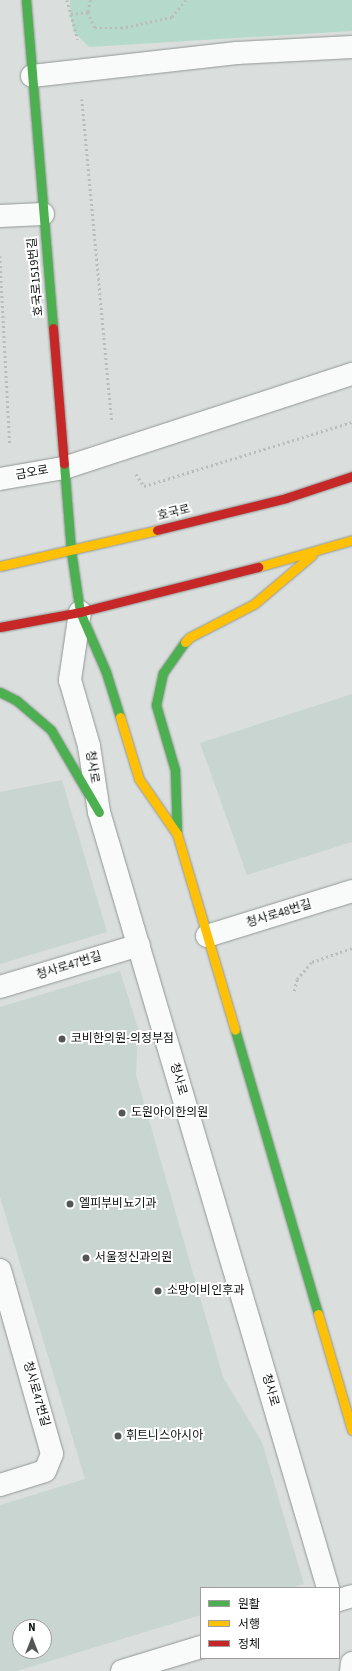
<!DOCTYPE html>
<html>
<head>
<meta charset="utf-8">
<style>
  body { margin:0 }
  #map { position:relative; width:352px; height:1671px; overflow:hidden; background:#dadfdd; font-family:"Source Sans 3","Noto Sans KR",sans-serif }
  div>[style] { position:absolute }
  .built>* { inset:0; background:#c8d5d0 }
  .green>* { inset:0; background:#b5d9ca }
  .path>* { height:2.5px; margin-top:-1.25px; transform-origin:0; background:repeating-linear-gradient(90deg,#bbbcbc 0 2px,transparent 0 5px) }
  .roads { filter:drop-shadow(0 0 1px #929795) drop-shadow(0 0 1px #929795) }
  .street>* { height:22px; margin:-11px; padding:0 11px; transform-origin:11px; border-radius:11px; background:#f9fafa }
  .fast>* { height:9px; margin:-4.5px; padding:0 4.5px; transform-origin:4.5px; border-radius:4.5px; background:#4caf50 }
  .slow>* { height:9px; margin:-4.5px; padding:0 4.5px; transform-origin:4.5px; border-radius:4.5px; background:#ffc107 }
  .jam>* { height:9px; margin:-4.5px; padding:0 4.5px; transform-origin:4.5px; border-radius:4.5px; background:#c62828 }
  .dots>* { width:11px; height:11px; translate:-50% -50%; box-sizing:border-box; border:2px solid #fff; border-radius:50% }
  span { translate:-50% -50%; white-space:nowrap; text-align:center; line-height:1.15; -webkit-text-stroke:4px #fff; paint-order:stroke }
  .street-label { font-size:12px; color:#090d0b }
  .poi-label { font-size:12px; color:#090d0b }
  .left { translate:0 -50%; text-align:left }
  .legend { position:absolute; left:200px; top:1587px; width:140px; height:72px; box-sizing:border-box; background:#fff; border:1px solid #9d9e9d; margin:0; padding:5px 7px; list-style:none; font-size:12px; color:#090d0b }
  .legend li { display:flex; align-items:center; gap:8px; height:20px }
  .legend b { width:20px; border:1px solid #9d9e9d }
  .north { position:absolute; left:12px; top:1619px; width:40px; height:40px; box-sizing:border-box; background:#fff; border:1px solid #9d9e9d; border-radius:50%; rotate:0deg; font-size:11px; font-weight:700; line-height:16px; text-align:center; color:#090d0b }
  .north::after { content:''; display:block; margin:auto; width:14px; height:18px; background:#525654; clip-path:polygon(50% 0,100% 100%,50% 72%,0 100%) }
</style>
</head>
<body>
<div id="map">
  <div class="built">
    <i style="clip-path:polygon(352px 694px,352px 842px,247px 875px,200px 743px)"></i>
    <i style="clip-path:polygon(62px 780px,107px 932px,0 964px,0 792px)"></i>
    <i style="clip-path:polygon(evenodd,120px 971px,138px 1028px,136px 1075px,223px 1377px,262px 1442px,304px 1584px,290px 1588px,201px 1588px,201px 1615px,17px 1671px,0 1671px,0 1505px,85px 1479px,0 1197px,0 1007px,120px 971px,20px 1627px,44px 1627px,44px 1651px,20px 1651px,20px 1627px)"></i>
  </div>
  <div class="green">
    <i style="clip-path:polygon(70px 0,352px 0,352px 31px,89px 47px,74px 32px,70px 15px)"></i>
  </div>
  <div class="path">
    <i style="left:67px;top:0;width:41px;rotate:74.6deg"></i>
    <i style="left:91px;top:0;width:12px;rotate:104deg"></i>
    <i style="left:88px;top:12px;width:17px;rotate:66deg"></i>
    <i style="left:95px;top:28px;width:26px"></i>
    <i style="left:121px;top:28px;width:52px;rotate:-12.2deg"></i>
    <i style="left:172px;top:17px;width:22px;rotate:-51deg"></i>
    <i style="left:71px;top:14px;width:17px;rotate:-7deg"></i>
    <i style="left:82px;top:99px;width:325px;rotate:84.7deg"></i>
    <i style="left:0;top:256px;width:190px;rotate:87deg"></i>
    <i style="left:136px;top:474px;width:14px;rotate:56deg"></i>
    <i style="left:144px;top:486px;width:218px;rotate:-17.1deg"></i>
    <i style="left:294px;top:991px;width:12px;rotate:-76deg"></i>
    <i style="left:297px;top:979px;width:23px;rotate:-49deg"></i>
    <i style="left:312px;top:962px;width:42px;rotate:-19.3deg"></i>
  </div>
  <div class="roads">
    <div class="street">
      <i style="left:32px;top:76px;width:206px;rotate:-6.4deg"></i>
      <i style="left:237px;top:53px;width:115px;rotate:-3deg"></i>
      <i style="left:0;top:216px;width:43px;rotate:-2.7deg"></i>
      <i style="left:0;top:479px;width:65px;rotate:-9.8deg"></i>
      <i style="left:64px;top:468px;width:303px;rotate:-18.1deg"></i>
      <i style="left:80px;top:612px;width:69px;rotate:98.4deg"></i>
      <i style="left:70px;top:680px;width:69px;rotate:73.9deg"></i>
      <i style="left:89px;top:746px;width:67px;rotate:81.4deg"></i>
      <i style="left:99px;top:812px;width:809px;rotate:73.56deg"></i>
      <i style="left:207px;top:936px;width:152px;rotate:-17.2deg"></i>
      <i style="left:0;top:987px;width:145px;rotate:-16.8deg"></i>
      <i style="left:0;top:1270px;width:191px;rotate:74.2deg"></i>
      <i style="left:52px;top:1454px;width:18px;rotate:112deg"></i>
      <i style="left:45px;top:1471px;width:47px;rotate:162.7deg"></i>
      <i style="left:339px;top:1600px;width:14px;rotate:-17deg"></i>
      <i style="left:122px;top:1671px;width:83px;rotate:-16.9deg"></i>
      <i style="left:351px;top:1671px;width:8px;rotate:-83deg"></i>
    </div>
    <div class="fast">
      <i style="left:26px;top:0;width:329px;rotate:85.3deg"></i>
      <i style="left:64px;top:464px;width:87px;rotate:85.4deg"></i>
      <i style="left:71px;top:551px;width:62px;rotate:81.6deg"></i>
      <i style="left:80px;top:612px;width:65px;rotate:66.6deg"></i>
      <i style="left:106px;top:672px;width:47px;rotate:72.7deg"></i>
      <i style="left:0;top:692px;width:18px;rotate:27deg"></i>
      <i style="left:16px;top:700px;width:46px;rotate:40.6deg"></i>
      <i style="left:51px;top:730px;width:95px;rotate:59.7deg"></i>
      <i style="left:177px;top:834px;width:64px;rotate:-91.8deg"></i>
      <i style="left:175px;top:770px;width:68px;rotate:-106.3deg"></i>
      <i style="left:156px;top:705px;width:33px;rotate:-78deg"></i>
      <i style="left:163px;top:673px;width:38px;rotate:-55deg"></i>
      <i style="left:235px;top:1030px;width:296px;rotate:73.7deg"></i>
    </div>
    <div class="slow">
      <i style="left:0;top:566px;width:161px;rotate:-12.9deg"></i>
      <i style="left:258px;top:567px;width:98px;rotate:-16deg"></i>
      <i style="left:185px;top:642px;width:7px;rotate:-45deg"></i>
      <i style="left:190px;top:637px;width:72px;rotate:-27.3deg"></i>
      <i style="left:254px;top:604px;width:76px;rotate:-40.2deg"></i>
      <i style="left:120px;top:717px;width:65px;rotate:73deg"></i>
      <i style="left:139px;top:779px;width:67px;rotate:55.4deg"></i>
      <i style="left:177px;top:834px;width:204px;rotate:73.5deg"></i>
      <i style="left:318px;top:1314px;width:121px;rotate:73.7deg"></i>
    </div>
    <div class="jam">
      <i style="left:53px;top:328px;width:136px;rotate:85.4deg"></i>
      <i style="left:157px;top:530px;width:133px;rotate:-13.9deg"></i>
      <i style="left:286px;top:498px;width:70px;rotate:-18.4deg"></i>
      <i style="left:0;top:627px;width:81px;rotate:-10.6deg"></i>
      <i style="left:80px;top:612px;width:184px;rotate:-14.2deg"></i>
    </div>
  </div>
  <div class="dots">
    <i style="left:62px;top:1039px;background:#525654"></i>
    <i style="left:122px;top:1113px;background:#525654"></i>
    <i style="left:70px;top:1204px;background:#525654"></i>
    <i style="left:86px;top:1258px;background:#525654"></i>
    <i style="left:158px;top:1291px;background:#525654"></i>
    <i style="left:118px;top:1436px;background:#525654"></i>
  </div>
  <div class="street-label">
    <span style="left:36px;top:277px;rotate:-95deg">호국로1519번길</span>
    <span style="left:32px;top:473px;rotate:-10deg">금오로</span>
    <span style="left:174px;top:513px;rotate:-14deg">호국로</span>
    <span style="left:92px;top:767px;rotate:81deg">청사로</span>
    <span style="left:279px;top:914px;rotate:-17deg">청사로48번길</span>
    <span style="left:69px;top:966px;rotate:-17deg">청사로47번길</span>
    <span style="left:178px;top:1079px;rotate:74deg">청사로</span>
    <span style="left:270px;top:1390px;rotate:74deg">청사로</span>
    <span style="left:36px;top:1394px;rotate:74deg">청사로47번길</span>
  </div>
  <div class="poi-label">
    <span class="left" style="left:71px;top:1039px">코비한의원-의정부점</span>
    <span class="left" style="left:131px;top:1113px">도원아이한의원</span>
    <span class="left" style="left:79px;top:1204px">엘피부비뇨기과</span>
    <span class="left" style="left:95px;top:1258px">서울정신과의원</span>
    <span class="left" style="left:167px;top:1291px">소망이비인후과</span>
    <span class="left" style="left:126px;top:1436px">휘트니스아시아</span>
  </div>
  <ul class="legend">
  <li><b style="height:5px;background:#4caf50"></b>원활</li>
  <li><b style="height:5px;background:#ffc107"></b>서행</li>
  <li><b style="height:5px;background:#c62828"></b>정체</li>
  </ul>
  <div class="north">N</div>
</div>
</body>
</html>
